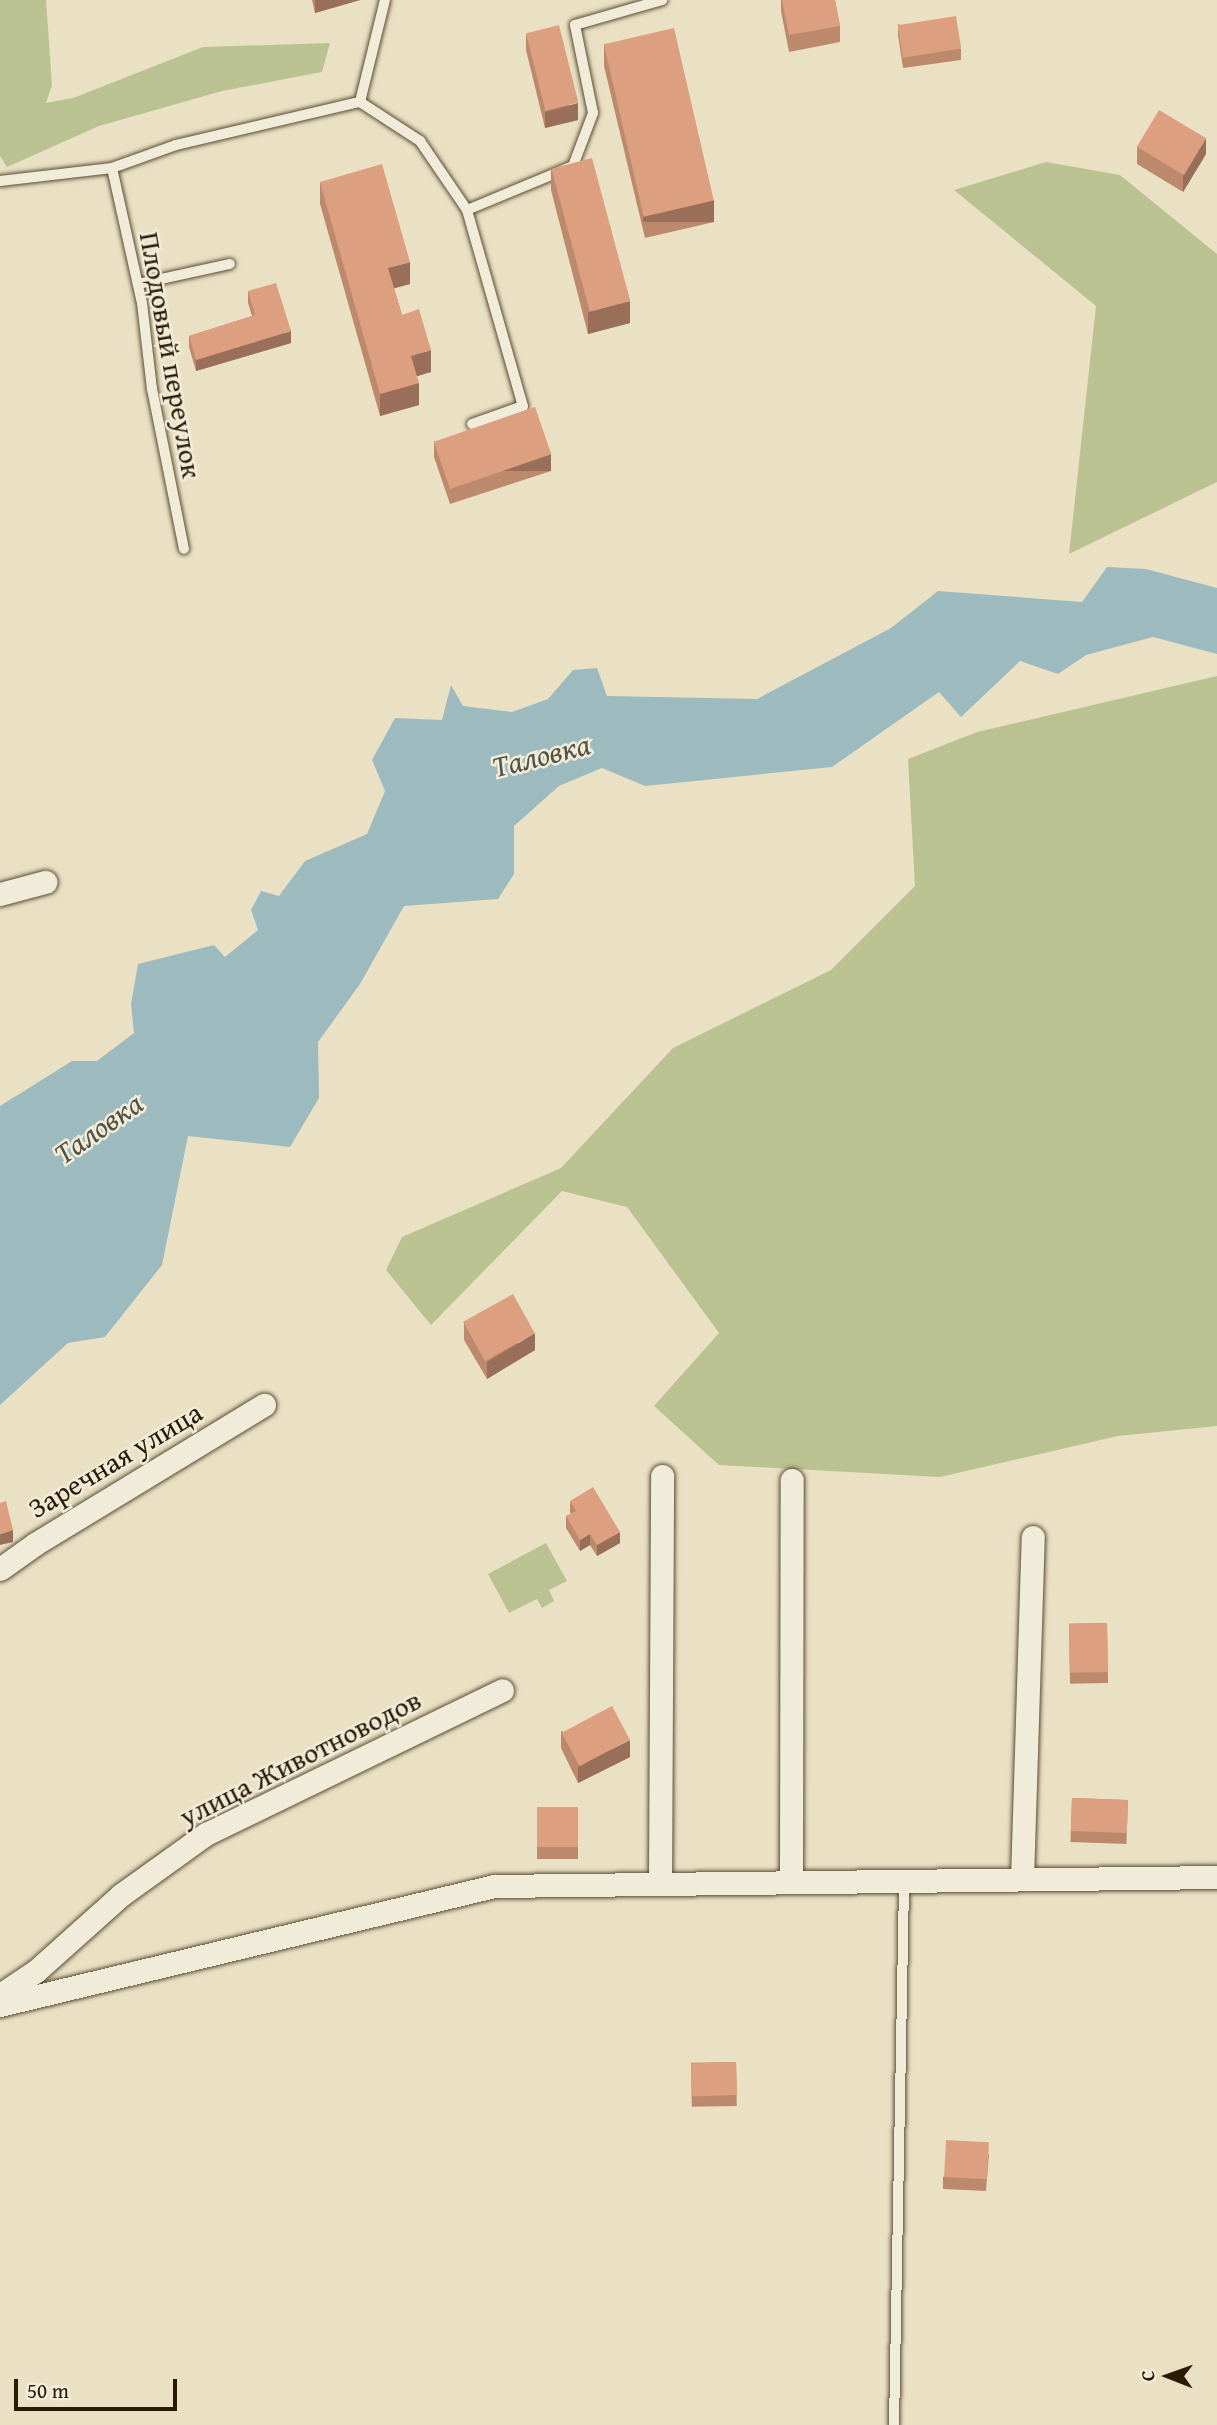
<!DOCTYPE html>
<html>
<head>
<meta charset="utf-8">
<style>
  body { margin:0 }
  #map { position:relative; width:1217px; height:2425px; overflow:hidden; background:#eae1c4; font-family:"Gentium Book Plus",serif }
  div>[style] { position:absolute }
  .green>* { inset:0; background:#bbc291 }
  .water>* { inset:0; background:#9dbbbf }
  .roads { filter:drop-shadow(0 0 2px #5a4c34) drop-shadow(0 0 2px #5a4c34) }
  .service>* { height:10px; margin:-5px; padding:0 5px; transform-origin:5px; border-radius:5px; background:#f1ecd9 }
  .minor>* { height:23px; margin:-11.5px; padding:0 11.5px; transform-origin:11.5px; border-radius:11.5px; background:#f1ecd9 }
  .wall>* { inset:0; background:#bd896d; transform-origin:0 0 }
  .shaded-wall>* { inset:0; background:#9a6f59; transform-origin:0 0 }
  .building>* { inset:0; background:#dc9f7f; transform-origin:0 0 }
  span { translate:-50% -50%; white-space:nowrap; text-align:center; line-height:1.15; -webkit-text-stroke:5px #f1ecd9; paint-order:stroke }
  .street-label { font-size:28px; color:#2a1a04 }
  .water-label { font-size:30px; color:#525245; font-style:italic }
  .north { position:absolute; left:1133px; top:2341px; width:70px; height:70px; -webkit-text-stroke:5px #f1ecd9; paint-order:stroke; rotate:271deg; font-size:19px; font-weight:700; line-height:28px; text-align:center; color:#2a1a04 }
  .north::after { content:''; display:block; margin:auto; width:24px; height:32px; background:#2a1a04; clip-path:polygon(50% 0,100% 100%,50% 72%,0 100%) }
  .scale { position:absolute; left:14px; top:2379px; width:163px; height:32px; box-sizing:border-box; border:4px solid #2a1a04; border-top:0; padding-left:9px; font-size:21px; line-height:24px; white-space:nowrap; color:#2a1a04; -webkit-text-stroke:5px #f1ecd9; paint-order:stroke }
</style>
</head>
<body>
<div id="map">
  <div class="green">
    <i style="clip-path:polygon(0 0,46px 0,52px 85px,46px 103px,73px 98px,203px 47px,330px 43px,322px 72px,222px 91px,99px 126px,7px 167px,0 156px)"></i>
    <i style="clip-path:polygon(1046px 162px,1120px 175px,1217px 254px,1217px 482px,1069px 554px,1096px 306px,954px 190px)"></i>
    <i style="clip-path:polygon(1217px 676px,1217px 1426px,1118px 1436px,940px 1477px,719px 1465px,654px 1406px,719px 1333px,627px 1207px,562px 1191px,431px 1325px,386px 1270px,402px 1237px,561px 1168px,673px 1048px,831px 970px,915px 886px,908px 759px,977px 732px)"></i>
    <i style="clip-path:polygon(546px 1543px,567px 1581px,549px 1590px,554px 1601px,542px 1608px,537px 1599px,509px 1613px,488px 1574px)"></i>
  </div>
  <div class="water">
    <i style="clip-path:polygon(1107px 567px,1146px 569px,1217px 588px,1217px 654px,1153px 637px,1086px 655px,1058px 674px,1020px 661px,961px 717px,939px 692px,832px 767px,645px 786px,602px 768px,559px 786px,514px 826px,514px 874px,498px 899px,404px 906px,360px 984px,318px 1042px,319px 1098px,290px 1147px,188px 1136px,162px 1265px,105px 1337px,68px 1343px,0 1405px,0 1106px,72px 1061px,97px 1061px,134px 1033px,131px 1004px,138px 964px,214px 945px,225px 957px,258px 930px,251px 910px,261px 891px,279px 896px,305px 861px,367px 834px,385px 791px,372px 760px,395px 718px,442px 720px,451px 685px,463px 706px,512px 712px,548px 699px,573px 670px,597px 668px,607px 696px,757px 699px,891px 628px,938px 591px,1082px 602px)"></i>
  </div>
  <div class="roads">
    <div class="service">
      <i style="left:385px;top:0;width:105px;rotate:103.8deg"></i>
      <i style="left:360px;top:102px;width:72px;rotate:33deg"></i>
      <i style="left:420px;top:141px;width:83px;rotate:55.7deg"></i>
      <i style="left:467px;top:210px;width:204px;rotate:74.1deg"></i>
      <i style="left:523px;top:406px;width:54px;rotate:160.6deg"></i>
      <i style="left:112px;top:168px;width:138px;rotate:77.5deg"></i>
      <i style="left:142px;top:303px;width:87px;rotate:83.4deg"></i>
      <i style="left:152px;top:389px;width:163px;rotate:78.7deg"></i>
      <i style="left:0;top:181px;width:113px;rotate:-6.6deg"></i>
      <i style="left:112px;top:168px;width:68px;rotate:-19.8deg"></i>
      <i style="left:176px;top:145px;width:189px;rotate:-13.2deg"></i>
      <i style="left:467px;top:210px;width:115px;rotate:-22.5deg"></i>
      <i style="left:573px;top:166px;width:57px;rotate:-69.3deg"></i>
      <i style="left:593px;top:113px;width:90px;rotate:-101.6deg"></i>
      <i style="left:575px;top:25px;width:91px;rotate:-16deg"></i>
      <i style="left:138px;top:284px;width:94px;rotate:-12.3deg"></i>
      <i style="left:894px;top:2425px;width:542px;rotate:-88.94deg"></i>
    </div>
    <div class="minor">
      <i style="left:0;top:894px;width:47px;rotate:-14.9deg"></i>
      <i style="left:0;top:1569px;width:43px;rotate:-35.5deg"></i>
      <i style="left:35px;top:1544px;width:268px;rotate:-31.3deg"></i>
      <i style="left:1022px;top:1879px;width:342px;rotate:-88.2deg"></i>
      <i style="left:791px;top:1880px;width:400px;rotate:-89.9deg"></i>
      <i style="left:660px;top:1883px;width:407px;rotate:-89.7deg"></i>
      <i style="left:0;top:1995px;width:43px;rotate:-33.7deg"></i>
      <i style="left:36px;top:1971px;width:114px;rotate:-41.8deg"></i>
      <i style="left:121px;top:1895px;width:105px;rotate:-35.7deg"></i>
      <i style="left:206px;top:1834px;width:329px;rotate:-25.9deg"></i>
      <i style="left:0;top:2005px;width:508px;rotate:-13.54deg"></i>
      <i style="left:494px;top:1886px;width:723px;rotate:-0.71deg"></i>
    </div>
  </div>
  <div class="wall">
    <i style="clip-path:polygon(312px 0,360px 0,315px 13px)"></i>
    <i style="clip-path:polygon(781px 0,835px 0,840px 26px,840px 42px,789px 52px,781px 11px)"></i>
    <i style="clip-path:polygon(898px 24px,961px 49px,961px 60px,903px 68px,898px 35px)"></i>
    <i style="clip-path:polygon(526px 34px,578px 120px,545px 128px,526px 50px)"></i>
    <i style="clip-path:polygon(604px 44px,714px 222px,645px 238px,604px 66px)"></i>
    <i style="clip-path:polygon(1137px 147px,1206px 154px,1183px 192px,1137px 164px)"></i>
    <i style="clip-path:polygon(551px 168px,630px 323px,588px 334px,551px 190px)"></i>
    <i style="clip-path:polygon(320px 182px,410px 284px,394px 288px,402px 315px,431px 372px,417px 376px,419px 405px,380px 416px,320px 204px)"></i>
    <i style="clip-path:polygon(248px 291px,291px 343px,196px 371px,189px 347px,189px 336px,252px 316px,248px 303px)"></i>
    <i style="clip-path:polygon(434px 441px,551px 471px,450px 504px,434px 457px)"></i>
    <i style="clip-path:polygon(464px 1323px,535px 1350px,487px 1379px,464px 1340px)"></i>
    <i style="clip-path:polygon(570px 1501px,620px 1543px,597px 1556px,590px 1545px,580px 1551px,566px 1528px,566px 1516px,571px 1514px,570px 1512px)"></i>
    <i style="left:1107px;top:1623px;width:60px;height:38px;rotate:89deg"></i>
    <i style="clip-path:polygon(561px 1731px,630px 1757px,578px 1783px,561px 1748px)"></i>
    <i style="left:1072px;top:1798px;width:56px;height:44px;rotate:2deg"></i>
    <i style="left:537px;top:1807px;width:41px;height:52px"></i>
    <i style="left:736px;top:2062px;width:44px;height:45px;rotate:89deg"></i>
    <i style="clip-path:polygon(989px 2154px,986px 2191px,943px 2189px,943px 2177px)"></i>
  </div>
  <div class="shaded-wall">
    <i style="clip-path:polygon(315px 0,360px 0,315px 13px)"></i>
    <i style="clip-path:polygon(578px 103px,578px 120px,545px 128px,545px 112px)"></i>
    <i style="clip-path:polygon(1206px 138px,1206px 154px,1183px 192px,1183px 175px)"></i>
    <i style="left:714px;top:200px;width:22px;height:71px;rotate:90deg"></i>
    <i style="clip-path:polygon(410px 262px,410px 284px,388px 290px,388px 268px)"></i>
    <i style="clip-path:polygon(630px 301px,630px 323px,588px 334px,588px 312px)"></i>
    <i style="clip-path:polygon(291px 331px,291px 343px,196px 371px,196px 360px)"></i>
    <i style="clip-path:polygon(431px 350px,431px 372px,411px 378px,411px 356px)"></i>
    <i style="clip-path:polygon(419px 383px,419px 405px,380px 416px,380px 394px)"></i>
    <i style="left:551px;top:454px;width:17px;height:106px;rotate:90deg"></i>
    <i style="clip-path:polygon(535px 1333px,535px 1350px,487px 1379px,487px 1362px)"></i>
    <i style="clip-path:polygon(13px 1530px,13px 1542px,0 1545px,0 1534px)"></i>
    <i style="clip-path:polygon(620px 1532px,620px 1543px,597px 1556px,597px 1545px)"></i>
    <i style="clip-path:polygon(590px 1534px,590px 1545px,580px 1551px,580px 1540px)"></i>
    <i style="clip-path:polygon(630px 1740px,630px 1757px,578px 1783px,578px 1766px)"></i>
  </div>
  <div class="building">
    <i style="clip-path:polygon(782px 0,835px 0,840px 26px,789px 35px)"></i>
    <i style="left:956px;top:16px;width:33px;height:59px;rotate:81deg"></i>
    <i style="left:559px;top:25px;width:80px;height:34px;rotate:76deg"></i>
    <i style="left:674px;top:28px;width:177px;height:72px;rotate:77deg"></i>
    <i style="left:1159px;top:110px;width:55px;height:43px;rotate:31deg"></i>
    <i style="left:592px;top:158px;width:148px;height:42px;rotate:75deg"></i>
    <i style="clip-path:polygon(382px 164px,410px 262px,388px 268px,402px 315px,419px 309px,431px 350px,411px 356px,419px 383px,380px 394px,320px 182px)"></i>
    <i style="clip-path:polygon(276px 283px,291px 331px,196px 360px,189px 336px,255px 315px,248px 291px)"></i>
    <i style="left:535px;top:407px;width:50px;height:107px;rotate:71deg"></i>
    <i style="left:513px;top:1294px;width:45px;height:57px;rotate:61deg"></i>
    <i style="clip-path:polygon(593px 1487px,620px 1532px,597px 1545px,590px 1534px,580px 1540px,566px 1516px,576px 1511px,570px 1501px)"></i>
    <i style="clip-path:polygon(6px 1501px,13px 1530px,0 1534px,0 1503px)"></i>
    <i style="left:1107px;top:1623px;width:49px;height:38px;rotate:89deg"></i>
    <i style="left:612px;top:1706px;width:38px;height:57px;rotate:62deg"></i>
    <i style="left:1072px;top:1798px;width:56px;height:33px;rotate:2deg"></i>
    <i style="left:537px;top:1807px;width:41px;height:40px"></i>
    <i style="left:736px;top:2062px;width:33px;height:45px;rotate:88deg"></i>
    <i style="left:946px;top:2140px;width:43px;height:37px;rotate:3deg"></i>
  </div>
  <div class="street-label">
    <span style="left:171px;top:355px;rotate:80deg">Плодовый переулок</span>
    <span style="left:115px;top:1460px;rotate:-31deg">Заречная улица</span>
    <span style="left:300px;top:1758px;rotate:-27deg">улица Животноводов</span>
  </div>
  <div class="water-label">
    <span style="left:541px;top:755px;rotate:-14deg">Таловка</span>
    <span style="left:98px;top:1128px;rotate:-35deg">Таловка</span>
  </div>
  <div class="north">С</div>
  <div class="scale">50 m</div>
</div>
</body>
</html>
